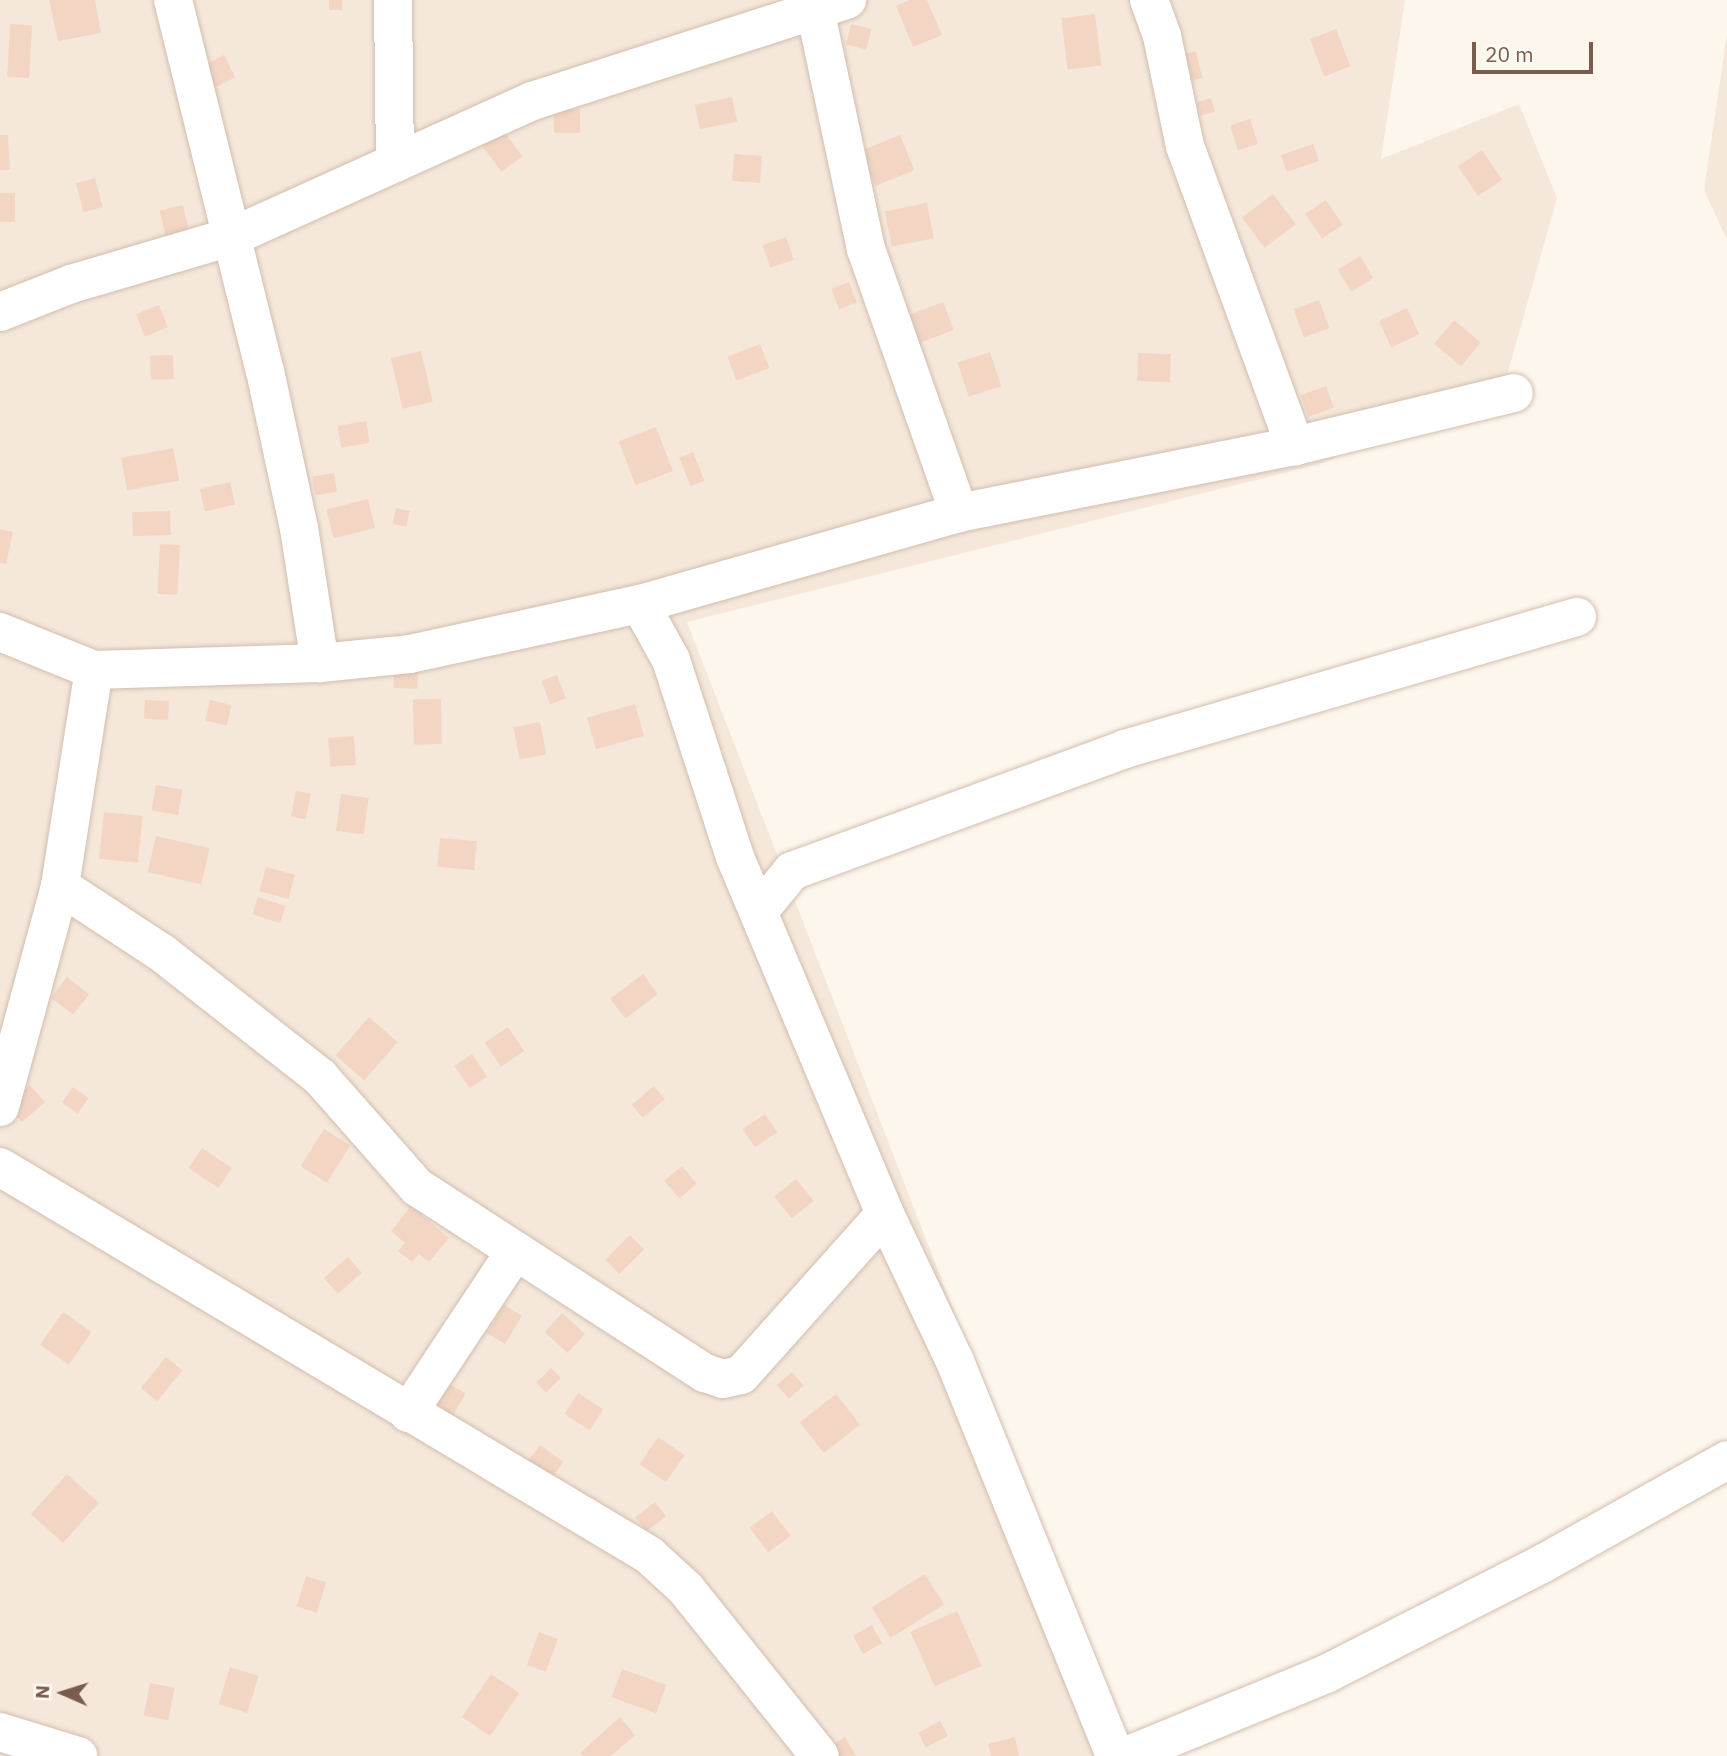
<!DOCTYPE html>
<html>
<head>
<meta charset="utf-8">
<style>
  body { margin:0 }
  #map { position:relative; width:1727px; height:1756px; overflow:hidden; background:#fdf6ec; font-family:"IBM Plex Sans",sans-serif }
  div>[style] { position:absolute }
  .residential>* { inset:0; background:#f5e8da }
  .building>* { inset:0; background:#f3d5c3; transform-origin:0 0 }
  .roads { filter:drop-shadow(0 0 2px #d1beb0) drop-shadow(0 0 2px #d1beb0) }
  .minor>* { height:38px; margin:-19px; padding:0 19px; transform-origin:19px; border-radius:19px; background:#fff }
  span { translate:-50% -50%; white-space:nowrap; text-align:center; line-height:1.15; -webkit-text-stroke:7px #fffaf3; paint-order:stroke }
  .north { position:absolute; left:28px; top:1658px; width:70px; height:70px; -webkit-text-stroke:5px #fffaf3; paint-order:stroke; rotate:273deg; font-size:19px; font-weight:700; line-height:28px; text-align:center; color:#7a5c4d }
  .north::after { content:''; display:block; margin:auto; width:24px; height:32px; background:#7a5c4d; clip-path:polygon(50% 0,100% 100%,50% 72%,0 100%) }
  .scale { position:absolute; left:1472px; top:42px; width:121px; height:32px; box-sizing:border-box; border:4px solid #7a5c4d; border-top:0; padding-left:9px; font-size:21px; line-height:24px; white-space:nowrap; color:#7a5c4d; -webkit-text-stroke:5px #fffaf3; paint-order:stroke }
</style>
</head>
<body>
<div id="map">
  <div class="residential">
    <i style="clip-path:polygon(0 0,1405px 0,1381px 159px,1519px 104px,1557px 198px,1504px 386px,1320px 464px,687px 622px,1126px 1756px,0 1756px)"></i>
    <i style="clip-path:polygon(1727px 34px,1727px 240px,1704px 190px)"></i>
  </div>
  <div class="building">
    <i style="clip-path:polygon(49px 0,95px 0,101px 33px,58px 41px)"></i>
    <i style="left:329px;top:0;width:13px;height:10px"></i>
    <i style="clip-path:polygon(910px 0,927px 0,942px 35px,913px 47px,896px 6px)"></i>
    <i style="left:1095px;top:14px;width:52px;height:34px;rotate:83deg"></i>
    <i style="left:10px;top:24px;width:22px;height:53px;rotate:3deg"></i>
    <i style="left:851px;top:24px;width:21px;height:21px;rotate:14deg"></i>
    <i style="left:1336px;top:29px;width:40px;height:28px;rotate:69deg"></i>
    <i style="left:1196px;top:51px;width:28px;height:24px;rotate:77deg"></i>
    <i style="left:224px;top:55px;width:25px;height:22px;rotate:63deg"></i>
    <i style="left:732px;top:97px;width:25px;height:38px;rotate:78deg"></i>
    <i style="left:1211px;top:98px;width:14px;height:15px;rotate:73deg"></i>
    <i style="left:554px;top:109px;width:26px;height:24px"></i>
    <i style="left:1250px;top:119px;width:26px;height:21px;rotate:72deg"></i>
    <i style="left:502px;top:129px;width:34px;height:26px;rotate:53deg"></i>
    <i style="clip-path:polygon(0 135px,8px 135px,10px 170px,0 170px)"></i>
    <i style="left:900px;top:135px;width:38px;height:42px;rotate:68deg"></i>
    <i style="left:1313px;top:144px;width:18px;height:34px;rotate:71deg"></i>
    <i style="left:1482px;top:150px;width:36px;height:29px;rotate:56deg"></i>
    <i style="left:734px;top:154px;width:28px;height:27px;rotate:4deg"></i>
    <i style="left:95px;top:178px;width:30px;height:20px;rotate:75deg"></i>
    <i style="left:0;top:193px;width:15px;height:29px"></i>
    <i style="left:1273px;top:194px;width:38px;height:39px;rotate:53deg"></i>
    <i style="left:1326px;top:200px;width:30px;height:25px;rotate:56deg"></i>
    <i style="left:927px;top:203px;width:36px;height:43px;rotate:79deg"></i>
    <i style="left:183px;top:205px;width:28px;height:24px;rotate:77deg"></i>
    <i style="left:786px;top:237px;width:24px;height:25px;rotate:71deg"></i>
    <i style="left:1360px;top:256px;width:26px;height:26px;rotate:59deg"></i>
    <i style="left:849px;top:282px;width:22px;height:19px;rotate:69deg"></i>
    <i style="left:1319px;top:300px;width:30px;height:27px;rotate:70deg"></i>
    <i style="left:943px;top:302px;width:30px;height:40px;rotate:69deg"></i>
    <i style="left:159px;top:305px;width:24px;height:25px;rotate:68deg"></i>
    <i style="left:1407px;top:308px;width:29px;height:31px;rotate:65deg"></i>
    <i style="left:1454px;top:320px;width:35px;height:31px;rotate:40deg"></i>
    <i style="left:760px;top:344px;width:26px;height:35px;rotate:69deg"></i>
    <i style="left:421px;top:351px;width:52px;height:31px;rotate:77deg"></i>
    <i style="left:990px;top:352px;width:36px;height:34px;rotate:72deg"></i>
    <i style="left:1138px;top:353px;width:33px;height:28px;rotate:2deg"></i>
    <i style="left:173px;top:355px;width:24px;height:23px;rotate:88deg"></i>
    <i style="left:1326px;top:386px;width:23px;height:27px;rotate:70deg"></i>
    <i style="left:366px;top:421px;width:22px;height:29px;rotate:80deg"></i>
    <i style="left:656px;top:427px;width:47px;height:40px;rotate:69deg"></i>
    <i style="left:173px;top:448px;width:33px;height:53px;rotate:79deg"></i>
    <i style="left:693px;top:452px;width:31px;height:15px;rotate:68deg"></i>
    <i style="left:334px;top:473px;width:19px;height:22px;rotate:81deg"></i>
    <i style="left:230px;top:482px;width:23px;height:31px;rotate:77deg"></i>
    <i style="left:368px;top:499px;width:30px;height:43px;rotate:76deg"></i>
    <i style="left:396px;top:508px;width:14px;height:16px;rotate:12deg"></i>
    <i style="left:170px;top:511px;width:24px;height:38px;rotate:88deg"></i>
    <i style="clip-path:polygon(0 529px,13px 532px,6px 564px,0 563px)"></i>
    <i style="left:160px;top:544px;width:20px;height:50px;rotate:3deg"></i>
    <i style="left:394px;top:671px;width:24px;height:17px;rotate:2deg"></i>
    <i style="left:557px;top:675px;width:25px;height:17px;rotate:69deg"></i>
    <i style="left:441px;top:699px;width:45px;height:28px;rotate:89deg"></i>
    <i style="left:210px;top:700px;width:22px;height:21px;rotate:13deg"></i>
    <i style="left:169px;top:701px;width:19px;height:24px;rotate:93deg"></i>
    <i style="left:635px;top:704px;width:33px;height:50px;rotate:74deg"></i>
    <i style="left:540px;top:722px;width:33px;height:27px;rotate:79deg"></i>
    <i style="left:354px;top:736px;width:29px;height:26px;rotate:86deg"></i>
    <i style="left:156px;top:785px;width:27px;height:26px;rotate:10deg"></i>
    <i style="left:296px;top:791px;width:15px;height:26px;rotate:11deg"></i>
    <i style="left:341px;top:794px;width:28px;height:37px;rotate:8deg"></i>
    <i style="left:104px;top:812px;width:39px;height:47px;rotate:6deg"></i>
    <i style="left:156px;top:836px;width:55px;height:37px;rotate:13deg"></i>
    <i style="left:440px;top:838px;width:37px;height:29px;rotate:5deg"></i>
    <i style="left:266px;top:867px;width:30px;height:25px;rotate:15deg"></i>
    <i style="left:258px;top:897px;width:29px;height:18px;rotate:18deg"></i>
    <i style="left:643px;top:974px;width:25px;height:41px;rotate:53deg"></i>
    <i style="left:67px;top:977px;width:28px;height:26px;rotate:38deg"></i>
    <i style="left:369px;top:1017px;width:38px;height:51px;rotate:41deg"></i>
    <i style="left:508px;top:1027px;width:29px;height:28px;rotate:56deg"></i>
    <i style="left:472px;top:1054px;width:27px;height:21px;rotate:56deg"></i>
    <i style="left:30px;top:1085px;width:23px;height:30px;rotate:50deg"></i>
    <i style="left:654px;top:1086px;width:17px;height:29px;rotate:50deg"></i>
    <i style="left:73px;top:1087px;width:19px;height:19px;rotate:35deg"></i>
    <i style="left:765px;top:1114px;width:22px;height:27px;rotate:56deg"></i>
    <i style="left:324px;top:1129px;width:31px;height:44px;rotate:32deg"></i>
    <i style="left:202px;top:1148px;width:36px;height:24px;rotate:34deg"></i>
    <i style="left:682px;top:1166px;width:23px;height:23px;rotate:50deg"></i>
    <i style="left:796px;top:1179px;width:28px;height:28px;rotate:51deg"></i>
    <i style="clip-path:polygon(411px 1206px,449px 1238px,429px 1262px,419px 1254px,412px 1262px,398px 1251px,405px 1243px,391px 1231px)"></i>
    <i style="left:630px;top:1235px;width:20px;height:35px;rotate:45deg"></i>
    <i style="left:348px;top:1257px;width:21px;height:32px;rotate:49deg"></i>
    <i style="left:504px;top:1305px;width:21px;height:33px;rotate:31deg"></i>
    <i style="left:63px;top:1312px;width:35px;height:40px;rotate:35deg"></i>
    <i style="left:562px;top:1313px;width:31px;height:26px;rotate:42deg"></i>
    <i style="left:166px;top:1357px;width:21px;height:40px;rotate:39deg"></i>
    <i style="left:551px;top:1368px;width:14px;height:21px;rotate:45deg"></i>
    <i style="left:792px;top:1372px;width:18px;height:20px;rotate:49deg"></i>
    <i style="left:447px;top:1383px;width:21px;height:34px;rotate:29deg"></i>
    <i style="left:578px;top:1393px;width:30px;height:25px;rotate:33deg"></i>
    <i style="left:836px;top:1394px;width:39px;height:46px;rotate:52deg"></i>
    <i style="left:658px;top:1437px;width:32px;height:33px;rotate:34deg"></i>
    <i style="left:540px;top:1445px;width:29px;height:22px;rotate:36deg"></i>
    <i style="left:67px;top:1474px;width:43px;height:54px;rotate:42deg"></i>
    <i style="left:655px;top:1502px;width:18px;height:25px;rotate:52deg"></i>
    <i style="left:772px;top:1511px;width:31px;height:28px;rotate:53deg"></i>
    <i style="left:925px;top:1574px;width:36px;height:63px;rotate:58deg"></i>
    <i style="left:306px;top:1576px;width:21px;height:32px;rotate:17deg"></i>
    <i style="left:957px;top:1611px;width:60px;height:51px;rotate:66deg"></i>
    <i style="left:872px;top:1625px;width:21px;height:22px;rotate:61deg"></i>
    <i style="left:539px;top:1632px;width:20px;height:35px;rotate:20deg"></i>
    <i style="left:230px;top:1667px;width:30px;height:39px;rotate:17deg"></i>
    <i style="left:622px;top:1669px;width:47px;height:30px;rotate:20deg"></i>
    <i style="left:491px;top:1674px;width:34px;height:52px;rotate:34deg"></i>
    <i style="left:150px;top:1683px;width:25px;height:33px;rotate:11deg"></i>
    <i style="clip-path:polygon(620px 1717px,635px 1735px,611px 1756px,583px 1756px,580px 1753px)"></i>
    <i style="left:940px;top:1721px;width:17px;height:25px;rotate:62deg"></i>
    <i style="clip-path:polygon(845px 1737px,856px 1756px,837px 1756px,831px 1746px)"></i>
    <i style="clip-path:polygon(1015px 1737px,1019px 1756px,991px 1756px,988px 1744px)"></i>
  </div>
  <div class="roads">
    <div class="minor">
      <i style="left:173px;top:0;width:382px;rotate:76.1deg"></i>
      <i style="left:265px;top:371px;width:161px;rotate:77.8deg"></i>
      <i style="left:299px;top:528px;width:137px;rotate:81.2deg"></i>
      <i style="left:393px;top:0;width:163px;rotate:89.3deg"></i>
      <i style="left:813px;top:0;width:255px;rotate:78deg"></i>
      <i style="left:866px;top:249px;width:280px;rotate:70.6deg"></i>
      <i style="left:1149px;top:0;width:38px;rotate:70deg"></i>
      <i style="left:1162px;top:36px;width:112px;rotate:78.2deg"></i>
      <i style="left:1185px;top:146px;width:320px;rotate:69.9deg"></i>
      <i style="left:0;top:312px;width:76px;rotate:-21.5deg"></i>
      <i style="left:71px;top:284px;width:167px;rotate:-16.4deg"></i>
      <i style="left:231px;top:237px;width:330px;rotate:-24.3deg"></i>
      <i style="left:532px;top:101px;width:331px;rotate:-17.8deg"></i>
      <i style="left:640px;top:604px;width:64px;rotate:61deg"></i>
      <i style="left:671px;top:660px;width:207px;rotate:72deg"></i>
      <i style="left:735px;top:857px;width:387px;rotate:67.2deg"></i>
      <i style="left:885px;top:1214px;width:161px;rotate:64.6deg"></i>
      <i style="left:954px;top:1359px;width:428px;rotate:67.9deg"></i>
      <i style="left:0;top:632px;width:101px;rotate:22deg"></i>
      <i style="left:94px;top:670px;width:226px;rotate:-1.8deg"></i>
      <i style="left:320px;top:663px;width:90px;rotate:-5.7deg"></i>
      <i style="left:410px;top:654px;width:235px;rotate:-12.3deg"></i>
      <i style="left:640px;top:604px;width:332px;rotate:-15.9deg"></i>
      <i style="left:959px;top:513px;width:343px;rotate:-11.3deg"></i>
      <i style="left:1295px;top:446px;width:225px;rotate:-13.6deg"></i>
      <i style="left:60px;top:886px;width:122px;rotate:33.3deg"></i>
      <i style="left:162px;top:953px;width:201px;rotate:38.1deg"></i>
      <i style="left:320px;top:1077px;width:147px;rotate:48.6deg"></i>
      <i style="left:417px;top:1187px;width:343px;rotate:32.9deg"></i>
      <i style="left:705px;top:1373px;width:19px;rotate:18deg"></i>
      <i style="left:723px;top:1379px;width:18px;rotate:-13deg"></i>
      <i style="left:741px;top:1375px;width:216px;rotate:-48.2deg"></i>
      <i style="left:759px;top:911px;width:52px;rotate:-50.5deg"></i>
      <i style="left:792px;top:871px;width:355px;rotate:-20.1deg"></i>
      <i style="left:1125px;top:749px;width:471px;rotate:-16.3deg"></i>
      <i style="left:0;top:1107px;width:229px;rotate:-74.8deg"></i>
      <i style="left:60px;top:886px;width:219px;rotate:-81.1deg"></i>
      <i style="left:0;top:1167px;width:756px;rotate:30.87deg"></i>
      <i style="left:649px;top:1555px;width:50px;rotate:42.6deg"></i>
      <i style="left:686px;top:1589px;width:214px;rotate:51.3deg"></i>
      <i style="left:408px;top:1413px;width:192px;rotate:-56.5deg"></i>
      <i style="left:0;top:1732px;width:82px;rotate:17.1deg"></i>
      <i style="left:1126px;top:1756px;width:218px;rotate:-22.3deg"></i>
      <i style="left:1328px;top:1673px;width:240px;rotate:-27deg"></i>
      <i style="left:1542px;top:1564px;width:212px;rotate:-29.3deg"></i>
    </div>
  </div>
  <div class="north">N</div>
  <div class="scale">20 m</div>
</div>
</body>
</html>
